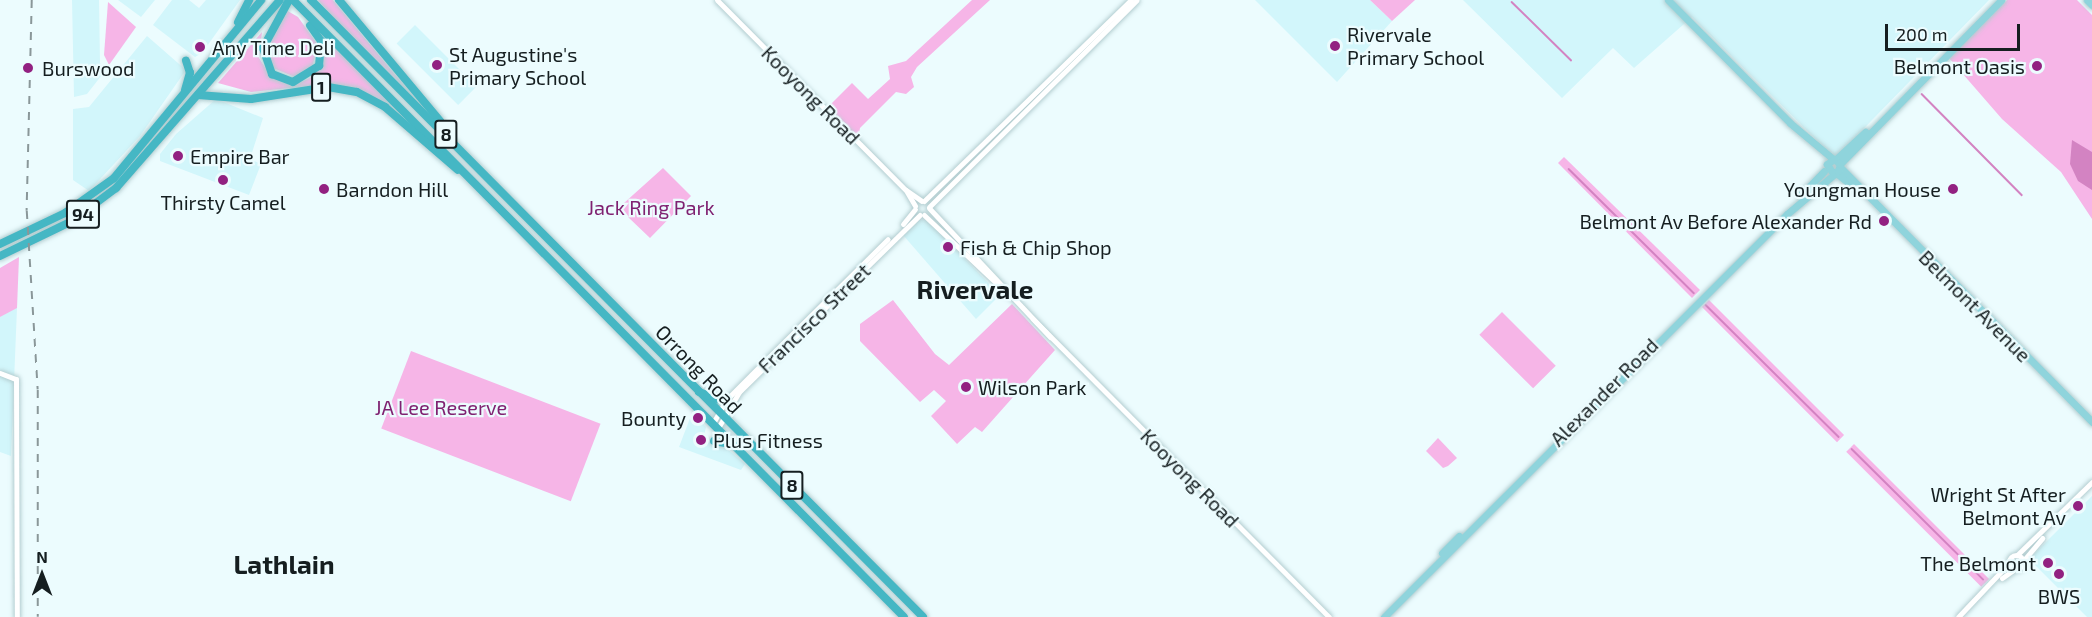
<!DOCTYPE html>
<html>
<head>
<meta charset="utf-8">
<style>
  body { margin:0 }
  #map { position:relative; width:2092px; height:617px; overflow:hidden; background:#ecfcfe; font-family:"Exo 2",sans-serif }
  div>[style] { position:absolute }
  .built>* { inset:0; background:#d2f6fb; transform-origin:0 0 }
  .green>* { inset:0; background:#f6b5e7; transform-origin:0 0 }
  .water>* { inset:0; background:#d383c2 }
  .stream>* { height:1.5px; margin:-0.75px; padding:0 0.75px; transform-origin:0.75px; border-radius:0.75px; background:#d383c2 }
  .roads { filter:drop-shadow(0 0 2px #b3cdd0) drop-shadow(0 0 2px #b3cdd0) }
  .minor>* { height:5px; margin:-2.5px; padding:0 2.5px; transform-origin:2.5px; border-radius:2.5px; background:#fff }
  .minor>.ring { margin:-2.5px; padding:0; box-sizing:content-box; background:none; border:5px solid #fff; border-radius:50% }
  .major>* { height:7px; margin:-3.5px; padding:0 3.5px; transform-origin:3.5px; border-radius:3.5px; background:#8fd4dc }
  .highway>* { height:8px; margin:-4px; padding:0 4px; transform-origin:4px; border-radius:4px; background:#45b7c4 }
  .rail>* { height:1.5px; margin-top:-0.75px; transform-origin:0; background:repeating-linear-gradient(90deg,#8a9799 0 8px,transparent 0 16px) }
  .dots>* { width:16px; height:16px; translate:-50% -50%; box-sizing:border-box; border:3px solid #ecfcfe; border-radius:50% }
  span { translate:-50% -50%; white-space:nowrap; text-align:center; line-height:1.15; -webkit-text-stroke:4.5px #ecfcfe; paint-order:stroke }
  .shield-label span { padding:2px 4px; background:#ecfcfe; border:2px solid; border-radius:4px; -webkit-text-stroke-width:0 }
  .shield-label { font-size:18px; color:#151e20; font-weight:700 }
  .poi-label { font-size:20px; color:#151e20 }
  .left { translate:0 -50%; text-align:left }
  .right { translate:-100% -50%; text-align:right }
  .street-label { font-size:20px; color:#151e20 }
  .park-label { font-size:20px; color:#7f2171 }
  .district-label { font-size:26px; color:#151e20; font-weight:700 }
  .north { position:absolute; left:12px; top:545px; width:60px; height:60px; -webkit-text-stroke:4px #ecfcfe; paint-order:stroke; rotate:0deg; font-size:16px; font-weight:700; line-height:24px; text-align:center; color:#151e20 }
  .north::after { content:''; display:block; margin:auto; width:21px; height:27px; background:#151e20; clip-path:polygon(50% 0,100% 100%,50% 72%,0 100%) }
  .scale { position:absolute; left:1885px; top:24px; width:135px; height:27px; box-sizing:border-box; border:3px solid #151e20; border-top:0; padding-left:8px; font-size:18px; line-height:21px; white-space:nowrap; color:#151e20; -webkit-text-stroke:4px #ecfcfe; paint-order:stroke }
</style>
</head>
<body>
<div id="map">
  <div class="built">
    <i style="clip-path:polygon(72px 0,99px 0,100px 63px,105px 71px,87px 94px,74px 97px)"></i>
    <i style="clip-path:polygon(118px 0,155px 0,141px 17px)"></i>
    <i style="clip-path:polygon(172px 0,189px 0,199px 8px,206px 0,240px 0,202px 53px,195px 57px,153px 25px)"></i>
    <i style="clip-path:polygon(1255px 0,1370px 0,1392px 21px,1337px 82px)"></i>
    <i style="clip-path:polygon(1463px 0,1989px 0,1835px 158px,1692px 17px,1634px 68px,1613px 48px,1562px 98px)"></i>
    <i style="left:415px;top:25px;width:87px;height:26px;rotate:45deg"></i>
    <i style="clip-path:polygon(147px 36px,186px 70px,140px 136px,89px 191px,73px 180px,73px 109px,89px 107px)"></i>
    <i style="clip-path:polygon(216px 99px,263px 118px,250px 159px,261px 164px,249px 195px,160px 161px,160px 154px,176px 134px)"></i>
    <i style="clip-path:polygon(919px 220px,927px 220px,1000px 295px,976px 319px,903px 235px)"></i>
    <i style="clip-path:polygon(9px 308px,17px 308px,11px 456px,0 452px,0 317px)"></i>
    <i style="clip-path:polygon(692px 413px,706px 427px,703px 440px,724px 446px,745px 464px,741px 470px,679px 447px)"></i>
    <i style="clip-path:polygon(2092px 496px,2092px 617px,2087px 617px,2029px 559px)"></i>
  </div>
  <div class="green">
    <i style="clip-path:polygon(318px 0,333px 0,412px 95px,340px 25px)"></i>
    <i style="clip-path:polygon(972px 0,990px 0,917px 67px,911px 77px,914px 87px,906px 94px,896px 92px,860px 128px,858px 138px,828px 107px,852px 83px,868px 99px,890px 79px,888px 66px,906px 61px)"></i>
    <i style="clip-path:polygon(1370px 0,1415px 0,1392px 21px)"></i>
    <i style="clip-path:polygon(2007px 0,2077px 0,2092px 15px,2092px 219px,2061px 172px,2002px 119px,1949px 58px)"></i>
    <i style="clip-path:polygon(108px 2px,136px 27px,109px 65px,104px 55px)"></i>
    <i style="clip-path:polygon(286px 10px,298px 17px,318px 45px,312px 68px,295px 77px,273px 68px,266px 49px)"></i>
    <i style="clip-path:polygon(262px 32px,259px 58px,271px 77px,299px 83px,312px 77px,323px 63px,325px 38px,414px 126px,388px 108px,328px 84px,251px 92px,218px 83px)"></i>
    <i style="clip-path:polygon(1564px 157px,1700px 290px,1692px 298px,1558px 163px)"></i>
    <i style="clip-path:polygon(663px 168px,691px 196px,650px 238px,628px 217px,614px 212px)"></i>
    <i style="clip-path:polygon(19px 257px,17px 308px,0 317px,0 268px)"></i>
    <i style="clip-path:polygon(893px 300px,935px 354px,949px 365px,1012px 304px,1055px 350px,982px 432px,975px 427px,957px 444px,931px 416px,946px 401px,934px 390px,920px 402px,860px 341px,860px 324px)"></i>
    <i style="left:1709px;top:300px;width:191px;height:10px;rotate:45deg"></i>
    <i style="left:1502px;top:312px;width:76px;height:32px;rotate:45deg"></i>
    <i style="left:411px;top:351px;width:203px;height:83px;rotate:21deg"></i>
    <i style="clip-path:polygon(1438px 438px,1457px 458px,1448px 466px,1443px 468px,1426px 451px)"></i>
    <i style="left:1854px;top:444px;width:191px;height:11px;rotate:45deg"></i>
  </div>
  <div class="water">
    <i style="clip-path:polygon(2072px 140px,2092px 152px,2092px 190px,2078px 181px,2070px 164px)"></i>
  </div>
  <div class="stream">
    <i style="left:1512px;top:2px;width:83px;rotate:44.5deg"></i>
    <i style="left:1922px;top:94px;width:142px;rotate:45.3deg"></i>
    <i style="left:1569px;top:169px;width:176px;rotate:44.8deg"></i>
    <i style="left:1706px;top:305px;width:187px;rotate:44.8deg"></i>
    <i style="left:1852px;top:449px;width:185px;rotate:44.8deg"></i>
  </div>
  <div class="roads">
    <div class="minor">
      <i style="left:717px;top:0;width:268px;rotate:45.2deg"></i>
      <i style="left:906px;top:190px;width:19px;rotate:35deg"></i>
      <i style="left:907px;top:192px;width:16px;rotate:60deg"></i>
      <i style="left:924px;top:201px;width:289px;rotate:-44.2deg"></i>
      <i style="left:929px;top:207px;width:293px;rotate:-44.9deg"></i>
      <i style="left:929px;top:208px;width:177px;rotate:46.8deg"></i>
      <i style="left:924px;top:215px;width:117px;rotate:43.3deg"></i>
      <i style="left:903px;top:224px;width:19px;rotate:-51deg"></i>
      <i style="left:1033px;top:319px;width:420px;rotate:45.2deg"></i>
      <i style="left:767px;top:359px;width:170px;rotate:-44.8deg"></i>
      <i style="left:0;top:373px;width:17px;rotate:21deg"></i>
      <i style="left:16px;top:379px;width:238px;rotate:89.8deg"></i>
      <i style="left:713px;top:423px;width:28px;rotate:-60deg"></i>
      <i style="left:727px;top:399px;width:44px;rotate:-45deg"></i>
      <i style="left:718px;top:428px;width:42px;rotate:-59.7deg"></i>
      <i style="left:739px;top:392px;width:253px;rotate:-44.4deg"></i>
      <i style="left:2017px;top:555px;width:105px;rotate:-44.2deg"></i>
      <i class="ring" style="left:2009px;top:555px;width:9px;height:9px"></i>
      <i style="left:2023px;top:561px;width:30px;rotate:-50deg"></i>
      <i style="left:2002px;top:578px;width:16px;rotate:-35deg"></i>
      <i style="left:1958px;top:617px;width:74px;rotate:-46.6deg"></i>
    </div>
    <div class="major">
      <i style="left:1668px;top:0;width:173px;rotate:45.2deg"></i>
      <i style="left:1790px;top:123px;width:56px;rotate:39.9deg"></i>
      <i style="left:2087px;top:0;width:7px;rotate:45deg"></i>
      <i style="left:1836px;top:159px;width:40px;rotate:-43deg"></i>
      <i style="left:1840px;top:164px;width:230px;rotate:-45.5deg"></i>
      <i style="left:1840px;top:167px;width:359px;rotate:45.3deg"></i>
      <i style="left:1835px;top:172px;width:27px;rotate:39deg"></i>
      <i style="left:1801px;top:195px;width:33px;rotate:-46deg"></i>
      <i style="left:1442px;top:553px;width:24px;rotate:-45deg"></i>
      <i style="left:1384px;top:617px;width:570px;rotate:-45deg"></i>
      <i style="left:1787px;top:214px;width:67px;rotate:-40.1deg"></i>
      <i style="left:1838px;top:171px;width:7px;rotate:-74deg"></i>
      <i style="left:1840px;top:164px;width:8px;rotate:-140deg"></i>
      <i style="left:1834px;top:159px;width:9px;rotate:144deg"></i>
      <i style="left:1827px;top:164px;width:9px;rotate:58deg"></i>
    </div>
    <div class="highway">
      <i style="left:289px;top:0;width:55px;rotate:118.4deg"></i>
      <i style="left:263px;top:48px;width:28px;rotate:71deg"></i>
      <i style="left:272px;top:74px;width:22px;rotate:21deg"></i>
      <i style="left:293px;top:82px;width:31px;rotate:-32deg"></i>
      <i style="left:319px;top:66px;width:25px;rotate:-85deg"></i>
      <i style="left:321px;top:41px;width:19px;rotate:-125deg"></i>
      <i style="left:293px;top:0;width:868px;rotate:45.28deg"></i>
      <i style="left:311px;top:0;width:869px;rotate:45.23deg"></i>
      <i style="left:339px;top:0;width:158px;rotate:50.1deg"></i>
      <i style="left:238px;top:22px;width:25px;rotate:-63deg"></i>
      <i style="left:185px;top:90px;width:18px;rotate:-74deg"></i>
      <i style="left:190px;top:73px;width:13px;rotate:-108deg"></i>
      <i style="left:198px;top:95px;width:53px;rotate:4.3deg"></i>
      <i style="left:251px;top:99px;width:78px;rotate:-8.9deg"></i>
      <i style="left:328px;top:87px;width:29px;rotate:10deg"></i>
      <i style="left:357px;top:92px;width:32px;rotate:28deg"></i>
      <i style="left:385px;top:107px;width:96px;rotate:40.8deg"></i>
      <i style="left:0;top:244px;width:72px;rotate:-25.5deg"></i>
      <i style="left:65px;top:213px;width:60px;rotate:-35.5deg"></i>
      <i style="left:114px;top:178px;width:231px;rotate:-50.4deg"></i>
      <i style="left:0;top:256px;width:80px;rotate:-25.9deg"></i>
      <i style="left:72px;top:221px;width:55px;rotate:-36.9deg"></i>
      <i style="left:116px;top:188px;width:249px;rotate:-48.9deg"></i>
      <i style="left:699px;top:392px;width:28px;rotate:21deg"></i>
      <i style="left:714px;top:441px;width:17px;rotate:10deg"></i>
    </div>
  </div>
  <div class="rail">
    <i style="left:32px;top:0;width:211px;rotate:91.4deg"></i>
    <i style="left:27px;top:211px;width:179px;rotate:86.5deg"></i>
    <i style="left:38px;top:390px;width:227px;rotate:90deg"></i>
  </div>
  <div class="dots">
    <i style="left:1335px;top:46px;background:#922181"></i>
    <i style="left:200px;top:47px;background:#922181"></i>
    <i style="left:437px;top:65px;background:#922181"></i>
    <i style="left:2037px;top:66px;background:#922181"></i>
    <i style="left:28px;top:68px;background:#922181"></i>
    <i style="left:178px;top:156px;background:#922181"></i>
    <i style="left:223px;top:180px;background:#922181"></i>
    <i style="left:324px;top:189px;background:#922181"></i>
    <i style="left:1953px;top:189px;background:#922181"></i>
    <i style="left:1884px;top:221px;background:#922181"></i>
    <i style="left:948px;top:247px;background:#922181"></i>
    <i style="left:966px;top:387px;background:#922181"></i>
    <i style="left:698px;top:418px;background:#922181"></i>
    <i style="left:701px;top:440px;background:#922181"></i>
    <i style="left:2078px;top:506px;background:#922181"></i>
    <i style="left:2048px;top:563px;background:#922181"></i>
    <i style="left:2059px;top:574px;background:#922181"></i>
  </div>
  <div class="shield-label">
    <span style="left:321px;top:87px">1</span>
    <span style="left:446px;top:134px">8</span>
    <span style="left:83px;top:214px">94</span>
    <span style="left:792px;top:485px">8</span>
  </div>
  <div class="poi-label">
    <span class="left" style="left:1347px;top:46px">Rivervale<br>Primary School</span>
    <span class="left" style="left:212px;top:47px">Any Time Deli</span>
    <span class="left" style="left:449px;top:66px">St Augustine's<br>Primary School</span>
    <span class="right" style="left:2025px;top:66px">Belmont Oasis</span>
    <span class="left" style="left:42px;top:68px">Burswood</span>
    <span class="left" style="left:190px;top:156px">Empire Bar</span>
    <span class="left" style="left:336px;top:189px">Barndon Hill</span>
    <span class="right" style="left:1941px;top:189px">Youngman House</span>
    <span style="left:223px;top:202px">Thirsty Camel</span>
    <span class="right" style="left:1872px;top:221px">Belmont Av Before Alexander Rd</span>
    <span class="left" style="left:960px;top:247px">Fish &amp; Chip Shop</span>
    <span class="left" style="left:978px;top:387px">Wilson Park</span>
    <span class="right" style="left:686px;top:418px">Bounty</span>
    <span class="left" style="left:713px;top:440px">Plus Fitness</span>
    <span class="right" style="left:2066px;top:506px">Wright St After<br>Belmont Av</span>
    <span class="right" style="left:2036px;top:563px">The Belmont</span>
    <span style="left:2059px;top:596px">BWS</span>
  </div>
  <div class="street-label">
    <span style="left:811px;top:95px;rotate:45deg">Kooyong Road</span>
    <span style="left:1975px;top:306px;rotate:45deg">Belmont Avenue</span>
    <span style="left:814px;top:318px;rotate:-44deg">Francisco Street</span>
    <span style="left:699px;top:369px;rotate:46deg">Orrong Road</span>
    <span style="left:1604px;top:392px;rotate:-45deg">Alexander Road</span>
    <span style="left:1190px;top:478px;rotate:45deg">Kooyong Road</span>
  </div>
  <div class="park-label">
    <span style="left:651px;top:207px">Jack Ring Park</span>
    <span style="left:441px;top:407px">JA Lee Reserve</span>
  </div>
  <div class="district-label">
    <span style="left:975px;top:289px">Rivervale</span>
    <span style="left:284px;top:564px">Lathlain</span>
  </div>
  <div class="north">N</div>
  <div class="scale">200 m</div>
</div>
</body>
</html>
